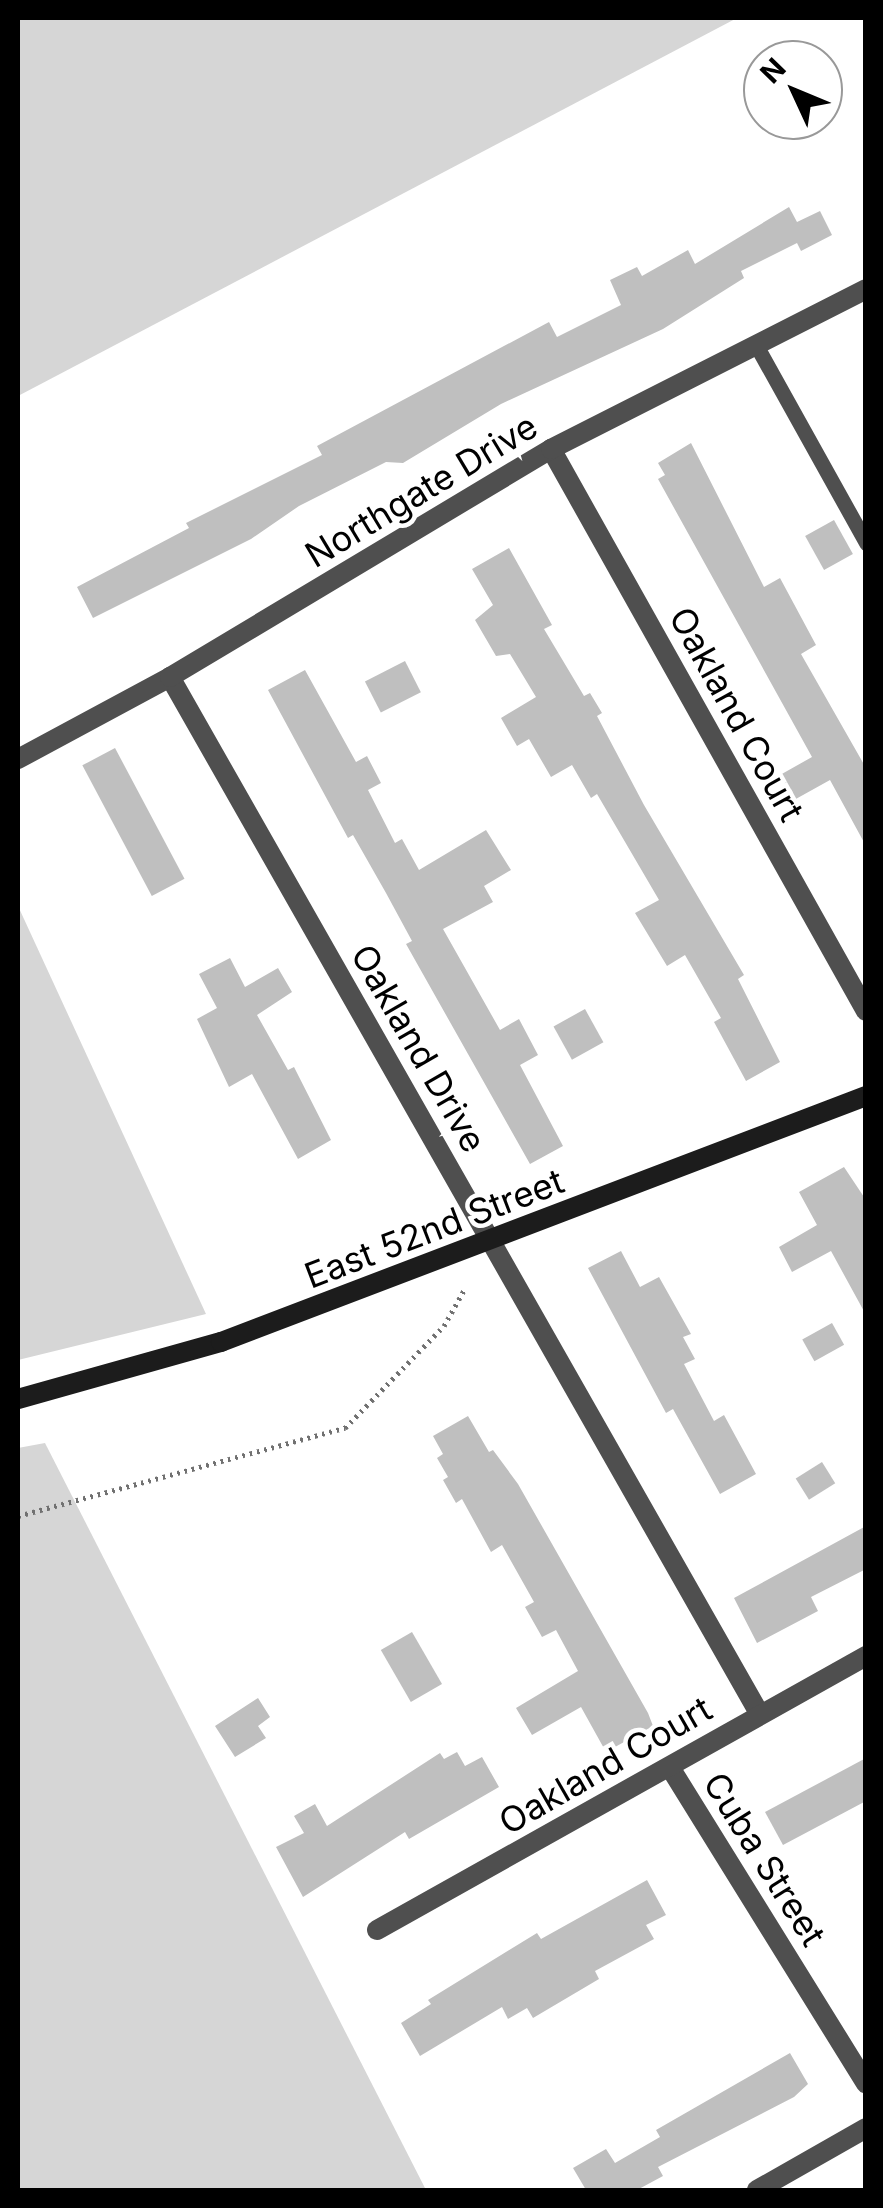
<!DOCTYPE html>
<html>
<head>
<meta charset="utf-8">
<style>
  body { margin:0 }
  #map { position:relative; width:883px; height:2208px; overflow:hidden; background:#fff; font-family:Inter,sans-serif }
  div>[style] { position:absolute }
  .green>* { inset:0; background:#d6d6d6 }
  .building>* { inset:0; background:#bfbfbf; transform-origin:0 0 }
  .path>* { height:5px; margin-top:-2.5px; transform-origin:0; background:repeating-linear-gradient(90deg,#717171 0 2.5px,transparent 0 7.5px) }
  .service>* { height:15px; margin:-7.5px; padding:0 7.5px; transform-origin:7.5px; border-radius:7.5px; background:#4f4f4f }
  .minor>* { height:20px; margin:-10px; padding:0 10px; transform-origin:10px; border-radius:10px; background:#4f4f4f }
  .secondary>* { height:20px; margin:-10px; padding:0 10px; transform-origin:10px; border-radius:10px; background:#1c1c1c }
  span { translate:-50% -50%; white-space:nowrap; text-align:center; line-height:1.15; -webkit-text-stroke:9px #fff; paint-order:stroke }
  .street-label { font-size:35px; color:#000 }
  .frame { position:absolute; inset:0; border:20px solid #000; pointer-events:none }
  .north { position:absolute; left:743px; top:40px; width:100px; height:100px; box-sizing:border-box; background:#fff; border:2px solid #999; border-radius:50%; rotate:314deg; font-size:28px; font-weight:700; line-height:40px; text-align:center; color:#000 }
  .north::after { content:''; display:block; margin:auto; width:35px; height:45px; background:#000; clip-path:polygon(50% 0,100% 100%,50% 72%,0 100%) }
</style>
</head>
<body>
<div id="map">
  <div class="green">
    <i style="clip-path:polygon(18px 18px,737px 18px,18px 396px)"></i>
    <i style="clip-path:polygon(18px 906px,206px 1314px,18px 1360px)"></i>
    <i style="clip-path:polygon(45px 1443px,426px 2190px,18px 2190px,18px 1448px)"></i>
  </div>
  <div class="building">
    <i style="clip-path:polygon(789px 207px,797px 222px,820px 211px,832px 235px,801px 251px,797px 243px,741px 271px,744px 278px,663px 329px,501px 404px,403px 463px,386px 462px,299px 506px,251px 539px,93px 618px,77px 587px,189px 528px,186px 523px,322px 455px,317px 446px,549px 322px,557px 337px,621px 305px,610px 280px,637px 267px,642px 276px,688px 250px,695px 264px)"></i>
    <i style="clip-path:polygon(691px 443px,764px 587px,780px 578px,816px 645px,801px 654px,866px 768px,866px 846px,830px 780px,794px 800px,780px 775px,812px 757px,658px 479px,665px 475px,658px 463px)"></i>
    <i style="left:834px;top:520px;width:39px;height:33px;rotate:61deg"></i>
    <i style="clip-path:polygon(509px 548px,552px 625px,544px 629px,584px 696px,590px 693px,602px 713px,597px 716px,644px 805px,744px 975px,738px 979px,780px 1062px,746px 1081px,714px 1022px,721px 1018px,685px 955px,667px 966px,635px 913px,659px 900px,597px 794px,591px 798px,572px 765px,551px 777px,529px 739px,517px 746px,501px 718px,536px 697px,510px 654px,496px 656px,475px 620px,493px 605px,472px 569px)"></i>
    <i style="left:405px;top:661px;width:35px;height:45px;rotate:63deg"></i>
    <i style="clip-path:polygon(305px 670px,356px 762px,367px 756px,381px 783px,368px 790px,395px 843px,402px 839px,419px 870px,486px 830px,511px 870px,484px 886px,493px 902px,443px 929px,500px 1030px,519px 1019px,538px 1055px,520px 1065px,563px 1146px,530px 1164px,406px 944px,412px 941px,386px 893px,353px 835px,348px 838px,268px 690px)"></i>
    <i style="left:115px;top:748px;width:148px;height:37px;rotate:62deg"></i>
    <i style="clip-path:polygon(230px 958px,245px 987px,278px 968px,292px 992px,257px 1015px,288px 1070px,294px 1067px,331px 1140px,298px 1159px,252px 1074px,229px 1087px,197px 1019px,217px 1008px,199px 974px)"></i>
    <i style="left:585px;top:1009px;width:38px;height:36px;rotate:61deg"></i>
    <i style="clip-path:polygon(844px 1167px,866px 1200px,866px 1315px,831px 1251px,792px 1272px,779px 1247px,817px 1225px,799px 1192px)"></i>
    <i style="clip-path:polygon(621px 1251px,640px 1287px,659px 1277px,691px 1334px,683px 1337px,695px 1359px,684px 1364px,714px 1421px,724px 1415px,756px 1474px,720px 1494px,673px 1409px,666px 1413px,588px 1268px)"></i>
    <i style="left:832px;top:1323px;width:25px;height:34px;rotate:61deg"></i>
    <i style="clip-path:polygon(468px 1416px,489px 1452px,493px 1450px,518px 1484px,648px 1713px,653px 1726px,606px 1752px,581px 1707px,532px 1735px,516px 1708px,578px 1671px,556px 1630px,542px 1637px,525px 1607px,534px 1602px,502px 1545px,491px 1552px,462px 1499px,456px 1503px,443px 1480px,448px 1477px,437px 1458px,443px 1454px,433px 1436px)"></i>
    <i style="left:822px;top:1462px;width:25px;height:31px;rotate:58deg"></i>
    <i style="clip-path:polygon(866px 1526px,866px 1569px,811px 1597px,818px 1611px,757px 1643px,734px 1598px)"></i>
    <i style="left:412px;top:1632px;width:60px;height:36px;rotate:60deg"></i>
    <i style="clip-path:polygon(258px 1698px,270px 1717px,258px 1726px,266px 1738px,235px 1757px,215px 1726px)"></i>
    <i style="clip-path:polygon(457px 1752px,465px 1766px,482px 1757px,499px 1787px,409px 1839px,405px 1832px,303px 1897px,276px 1847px,304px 1833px,294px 1816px,315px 1804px,327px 1826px,440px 1753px,444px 1759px)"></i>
    <i style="clip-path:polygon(866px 1758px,866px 1801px,783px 1845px,765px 1812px)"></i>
    <i style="clip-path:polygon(647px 1880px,666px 1915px,646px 1925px,654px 1939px,595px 1971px,599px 1979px,533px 2018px,527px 2008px,508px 2019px,502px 2007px,420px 2056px,401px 2023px,431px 2004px,428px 2000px,537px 1933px,541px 1939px)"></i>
    <i style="clip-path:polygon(790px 2053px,808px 2084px,794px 2097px,658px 2167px,663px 2176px,637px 2190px,586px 2190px,573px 2168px,606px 2149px,615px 2163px,660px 2137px,656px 2130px)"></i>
  </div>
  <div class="path">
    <i style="left:18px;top:1516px;width:339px;rotate:-15.1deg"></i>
    <i style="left:345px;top:1428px;width:142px;rotate:-45.9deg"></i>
    <i style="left:444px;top:1326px;width:41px;rotate:-60.9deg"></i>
  </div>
  <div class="service">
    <i style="left:756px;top:345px;width:227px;rotate:60.9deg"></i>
  </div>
  <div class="minor">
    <i style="left:551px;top:449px;width:644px;rotate:60.73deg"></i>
    <i style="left:170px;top:677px;width:1192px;rotate:60.38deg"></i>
    <i style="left:18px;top:759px;width:173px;rotate:-28.3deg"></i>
    <i style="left:170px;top:677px;width:444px;rotate:-30.9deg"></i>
    <i style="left:551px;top:449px;width:353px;rotate:-26.9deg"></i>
    <i style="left:671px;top:1769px;width:370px;rotate:58.2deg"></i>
    <i style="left:377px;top:1930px;width:561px;rotate:-29.26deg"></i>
    <i style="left:757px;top:2190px;width:125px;rotate:-29.6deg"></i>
  </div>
  <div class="secondary">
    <i style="left:18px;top:1399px;width:211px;rotate:-15.7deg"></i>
    <i style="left:221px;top:1342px;width:690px;rotate:-20.88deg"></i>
  </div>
  <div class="street-label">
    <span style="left:421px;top:490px;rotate:-31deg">Northgate Drive</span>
    <span style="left:737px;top:714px;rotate:61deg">Oakland Court</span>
    <span style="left:419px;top:1048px;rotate:60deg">Oakland Drive</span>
    <span style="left:434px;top:1228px;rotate:-21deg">East 52nd Street</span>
    <span style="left:605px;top:1765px;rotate:-30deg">Oakland Court</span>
    <span style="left:765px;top:1859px;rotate:58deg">Cuba Street</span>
  </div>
  <div class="frame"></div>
  <div class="north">N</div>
</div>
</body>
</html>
